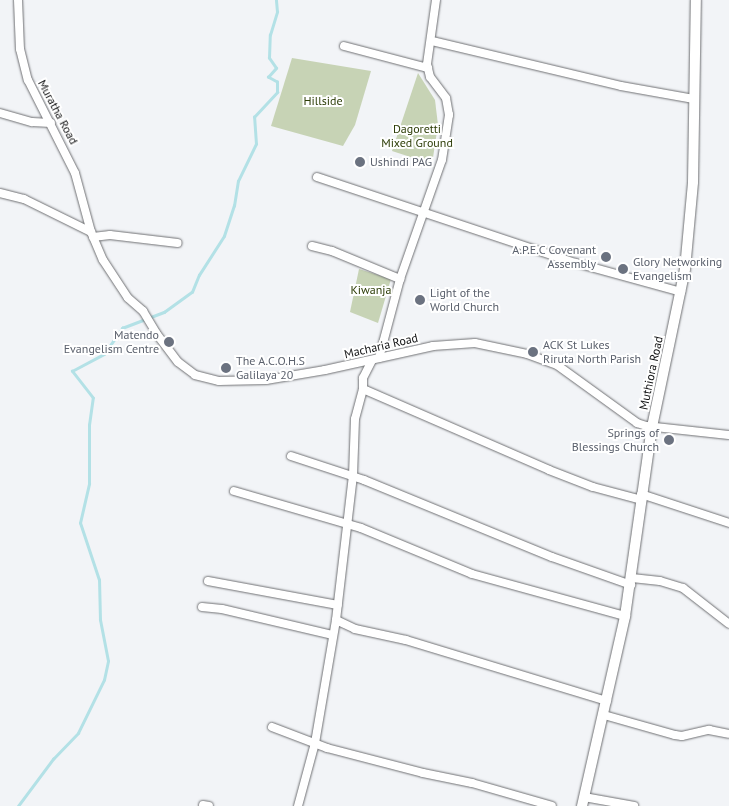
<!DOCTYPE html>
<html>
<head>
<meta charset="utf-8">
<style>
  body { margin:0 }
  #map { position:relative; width:729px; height:806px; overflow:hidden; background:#f2f4f7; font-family:"PT Sans",sans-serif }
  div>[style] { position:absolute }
  .green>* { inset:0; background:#c7d3b5 }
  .stream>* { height:2.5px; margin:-1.25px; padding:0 1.25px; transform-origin:1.25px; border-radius:1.25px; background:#b3e1e6 }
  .roads { filter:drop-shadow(0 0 1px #6f7073) drop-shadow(0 0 1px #6f7073) }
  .minor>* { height:8px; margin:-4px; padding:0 4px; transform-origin:4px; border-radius:4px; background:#fff }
  .tertiary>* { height:10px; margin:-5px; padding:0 5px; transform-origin:5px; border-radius:5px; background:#fff }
  .dots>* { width:14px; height:14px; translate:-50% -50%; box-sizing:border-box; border:2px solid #fff; border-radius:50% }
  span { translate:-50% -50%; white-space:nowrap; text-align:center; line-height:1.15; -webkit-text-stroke:4px #fff; paint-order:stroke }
  .park-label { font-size:12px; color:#2d3d07 }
  .street-label { font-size:12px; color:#101112 }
  .worship-label { font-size:12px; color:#5b616d }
  .left { translate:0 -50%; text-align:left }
  .right { translate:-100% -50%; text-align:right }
</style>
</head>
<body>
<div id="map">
  <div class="green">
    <i style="clip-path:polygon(292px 58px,371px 71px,355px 125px,343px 146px,271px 126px)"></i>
    <i style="clip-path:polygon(418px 73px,435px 100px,438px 125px,432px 164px,392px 151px)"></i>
    <i style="clip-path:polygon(359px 269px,391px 279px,378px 323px,350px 312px)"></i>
  </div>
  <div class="stream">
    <i style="left:18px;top:806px;width:59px;rotate:-53.3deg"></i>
    <i style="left:53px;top:759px;width:36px;rotate:-46deg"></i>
    <i style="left:78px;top:733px;width:59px;rotate:-63.9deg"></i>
    <i style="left:104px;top:680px;width:19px;rotate:-78deg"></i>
    <i style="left:108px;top:661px;width:42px;rotate:-101deg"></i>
    <i style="left:100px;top:620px;width:40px;rotate:-91.4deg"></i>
    <i style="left:99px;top:580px;width:60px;rotate:-108.4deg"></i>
    <i style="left:80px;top:523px;width:40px;rotate:-77deg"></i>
    <i style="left:89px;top:484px;width:59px;rotate:-90deg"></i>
    <i style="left:89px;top:425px;width:27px;rotate:-82deg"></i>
    <i style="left:93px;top:398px;width:34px;rotate:-128deg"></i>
    <i style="left:72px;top:371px;width:36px;rotate:-28deg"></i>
    <i style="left:104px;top:354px;width:32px;rotate:-55deg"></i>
    <i style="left:122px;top:328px;width:45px;rotate:-20.9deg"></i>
    <i style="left:164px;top:312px;width:34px;rotate:-36deg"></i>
    <i style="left:192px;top:292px;width:18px;rotate:-68deg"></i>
    <i style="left:199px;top:275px;width:46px;rotate:-57.3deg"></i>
    <i style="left:224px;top:236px;width:32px;rotate:-72deg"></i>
    <i style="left:234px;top:206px;width:25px;rotate:-81deg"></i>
    <i style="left:238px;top:181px;width:41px;rotate:-64.1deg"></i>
    <i style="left:256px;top:144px;width:27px;rotate:-94deg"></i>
    <i style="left:254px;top:117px;width:34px;rotate:-47deg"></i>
    <i style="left:277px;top:92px;width:10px;rotate:-90deg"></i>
    <i style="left:277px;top:82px;width:10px;rotate:-151deg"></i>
    <i style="left:268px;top:77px;width:12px;rotate:-48deg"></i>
    <i style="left:276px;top:68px;width:12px;rotate:-125deg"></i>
    <i style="left:269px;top:58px;width:23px;rotate:-88deg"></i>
    <i style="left:270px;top:35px;width:24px;rotate:-73deg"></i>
    <i style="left:277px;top:12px;width:12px;rotate:-95deg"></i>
  </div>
  <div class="roads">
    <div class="minor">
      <i style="left:18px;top:0;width:49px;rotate:87.7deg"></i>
      <i style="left:20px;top:49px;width:32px;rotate:76deg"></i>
      <i style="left:28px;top:80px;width:104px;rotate:63.2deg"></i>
      <i style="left:75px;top:173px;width:61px;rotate:74.8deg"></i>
      <i style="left:91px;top:232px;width:30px;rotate:67deg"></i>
      <i style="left:103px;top:260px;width:45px;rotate:56.7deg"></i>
      <i style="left:128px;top:298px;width:20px;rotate:41deg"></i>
      <i style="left:143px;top:311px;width:26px;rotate:59deg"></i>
      <i style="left:156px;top:333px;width:36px;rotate:53deg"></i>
      <i style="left:178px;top:362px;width:21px;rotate:37deg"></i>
      <i style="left:195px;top:375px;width:25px;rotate:14deg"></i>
      <i style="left:219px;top:381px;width:47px;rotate:-1.2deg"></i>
      <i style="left:266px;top:380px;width:60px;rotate:-9.6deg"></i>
      <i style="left:325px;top:370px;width:111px;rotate:-12.5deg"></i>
      <i style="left:433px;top:346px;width:42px;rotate:-4.1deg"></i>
      <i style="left:475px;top:343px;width:53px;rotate:11.9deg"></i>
      <i style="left:527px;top:354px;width:32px;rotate:20deg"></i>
      <i style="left:557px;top:365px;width:99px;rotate:35.9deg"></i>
      <i style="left:637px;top:423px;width:9px;rotate:18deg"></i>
      <i style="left:646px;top:426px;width:83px;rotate:6.2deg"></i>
      <i style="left:432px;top:41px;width:194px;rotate:13.4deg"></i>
      <i style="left:621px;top:86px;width:74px;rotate:10.1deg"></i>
      <i style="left:344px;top:46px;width:87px;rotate:14.7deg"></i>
      <i style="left:0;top:113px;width:33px;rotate:16deg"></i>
      <i style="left:32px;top:122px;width:19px;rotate:3deg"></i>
      <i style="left:317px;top:177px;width:273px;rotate:18.4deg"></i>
      <i style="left:576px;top:263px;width:109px;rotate:15.4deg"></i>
      <i style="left:0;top:193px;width:25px;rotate:14deg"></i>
      <i style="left:24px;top:199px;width:75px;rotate:26.2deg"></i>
      <i style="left:93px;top:237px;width:17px;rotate:-7deg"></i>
      <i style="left:110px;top:235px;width:68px;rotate:6.7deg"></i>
      <i style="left:312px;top:246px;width:21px;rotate:14deg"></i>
      <i style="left:332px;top:251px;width:74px;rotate:22.4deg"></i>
      <i style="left:379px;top:358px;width:82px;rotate:-75.1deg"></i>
      <i style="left:400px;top:279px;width:126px;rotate:-70.6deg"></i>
      <i style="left:442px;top:160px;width:46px;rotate:-81.2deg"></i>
      <i style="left:449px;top:115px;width:17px;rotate:-100deg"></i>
      <i style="left:446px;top:98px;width:26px;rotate:-127deg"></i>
      <i style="left:430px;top:77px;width:13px;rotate:-103deg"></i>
      <i style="left:427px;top:64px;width:65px;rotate:-82deg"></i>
      <i style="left:363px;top:389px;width:203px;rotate:23.5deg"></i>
      <i style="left:549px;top:470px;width:47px;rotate:21.1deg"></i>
      <i style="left:593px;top:487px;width:51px;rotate:14.9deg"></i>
      <i style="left:291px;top:456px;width:77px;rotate:18.2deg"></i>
      <i style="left:364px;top:480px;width:203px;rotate:22.3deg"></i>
      <i style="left:552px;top:557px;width:84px;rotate:19.5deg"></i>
      <i style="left:234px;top:491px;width:132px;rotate:16.2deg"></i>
      <i style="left:361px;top:528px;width:120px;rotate:22.5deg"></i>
      <i style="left:472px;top:574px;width:159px;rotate:15.4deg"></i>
      <i style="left:641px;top:494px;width:93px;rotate:18.2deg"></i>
      <i style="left:632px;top:578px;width:28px;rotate:6deg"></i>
      <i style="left:660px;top:581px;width:24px;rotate:17deg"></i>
      <i style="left:683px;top:588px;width:58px;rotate:38deg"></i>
      <i style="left:208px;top:581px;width:132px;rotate:10.5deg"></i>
      <i style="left:202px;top:607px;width:20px;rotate:6deg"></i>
      <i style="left:222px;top:609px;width:114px;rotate:13.2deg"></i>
      <i style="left:336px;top:620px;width:21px;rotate:25deg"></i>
      <i style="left:355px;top:629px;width:52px;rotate:12.2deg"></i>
      <i style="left:406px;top:640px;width:210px;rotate:16.9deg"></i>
      <i style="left:604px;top:715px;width:74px;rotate:15.7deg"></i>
      <i style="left:675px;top:735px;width:7px;rotate:8deg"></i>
      <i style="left:682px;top:736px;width:28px;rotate:-13deg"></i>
      <i style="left:709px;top:730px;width:20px;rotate:11deg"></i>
      <i style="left:272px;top:727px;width:59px;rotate:20.9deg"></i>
      <i style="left:327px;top:748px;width:99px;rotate:14.6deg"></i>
      <i style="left:423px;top:773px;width:50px;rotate:11.5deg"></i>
      <i style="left:472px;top:783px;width:83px;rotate:16deg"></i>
      <i style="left:584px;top:797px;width:51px;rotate:10.2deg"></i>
      <i style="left:203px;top:805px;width:6px;rotate:9deg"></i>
      <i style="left:298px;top:806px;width:65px;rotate:-74.9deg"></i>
      <i style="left:315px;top:743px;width:125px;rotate:-80.3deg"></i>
      <i style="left:336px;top:620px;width:145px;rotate:-83.3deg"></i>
      <i style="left:353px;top:476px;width:57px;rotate:-88deg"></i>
      <i style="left:355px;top:419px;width:31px;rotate:-75deg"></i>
      <i style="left:363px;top:389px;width:11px;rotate:-90deg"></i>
      <i style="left:363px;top:378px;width:20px;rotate:-63deg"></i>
    </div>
    <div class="tertiary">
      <i style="left:582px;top:806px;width:195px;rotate:-77.2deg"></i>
      <i style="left:625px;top:616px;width:191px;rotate:-81.9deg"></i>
      <i style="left:652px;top:427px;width:161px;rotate:-78.2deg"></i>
      <i style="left:685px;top:269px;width:87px;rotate:-84.7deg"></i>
      <i style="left:693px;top:182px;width:182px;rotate:-89.1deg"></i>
    </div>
  </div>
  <div class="dots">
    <i style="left:360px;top:162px;background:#6b7280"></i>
    <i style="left:606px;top:257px;background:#6b7280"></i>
    <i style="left:623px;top:269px;background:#6b7280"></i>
    <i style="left:420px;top:300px;background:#6b7280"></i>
    <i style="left:169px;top:342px;background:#6b7280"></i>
    <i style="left:533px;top:352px;background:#6b7280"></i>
    <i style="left:226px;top:368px;background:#6b7280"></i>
    <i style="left:669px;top:440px;background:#6b7280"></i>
  </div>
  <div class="park-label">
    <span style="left:323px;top:101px">Hillside</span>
    <span style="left:417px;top:136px">Dagoretti<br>Mixed Ground</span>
    <span style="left:371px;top:290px">Kiwanja</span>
  </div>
  <div class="street-label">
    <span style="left:58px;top:112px;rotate:62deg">Muratha Road</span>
    <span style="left:381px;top:346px;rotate:-13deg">Macharia Road</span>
    <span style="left:651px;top:373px;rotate:-78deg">Muthiora Road</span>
  </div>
  <div class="worship-label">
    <span class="left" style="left:370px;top:162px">Ushindi PAG</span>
    <span class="right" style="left:596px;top:257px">A.P.E.C Covenant<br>Assembly</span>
    <span class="left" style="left:633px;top:269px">Glory Networking<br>Evangelism</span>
    <span class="left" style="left:430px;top:300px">Light of the<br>World Church</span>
    <span class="right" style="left:159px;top:342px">Matendo<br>Evangelism Centre</span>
    <span class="left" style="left:543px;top:352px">ACK St Lukes<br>Riruta North Parish</span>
    <span class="left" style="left:236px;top:368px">The A.C.O.H.S<br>Galilaya 20</span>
    <span class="right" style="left:659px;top:440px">Springs of<br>Blessings Church</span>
  </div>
</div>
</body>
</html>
